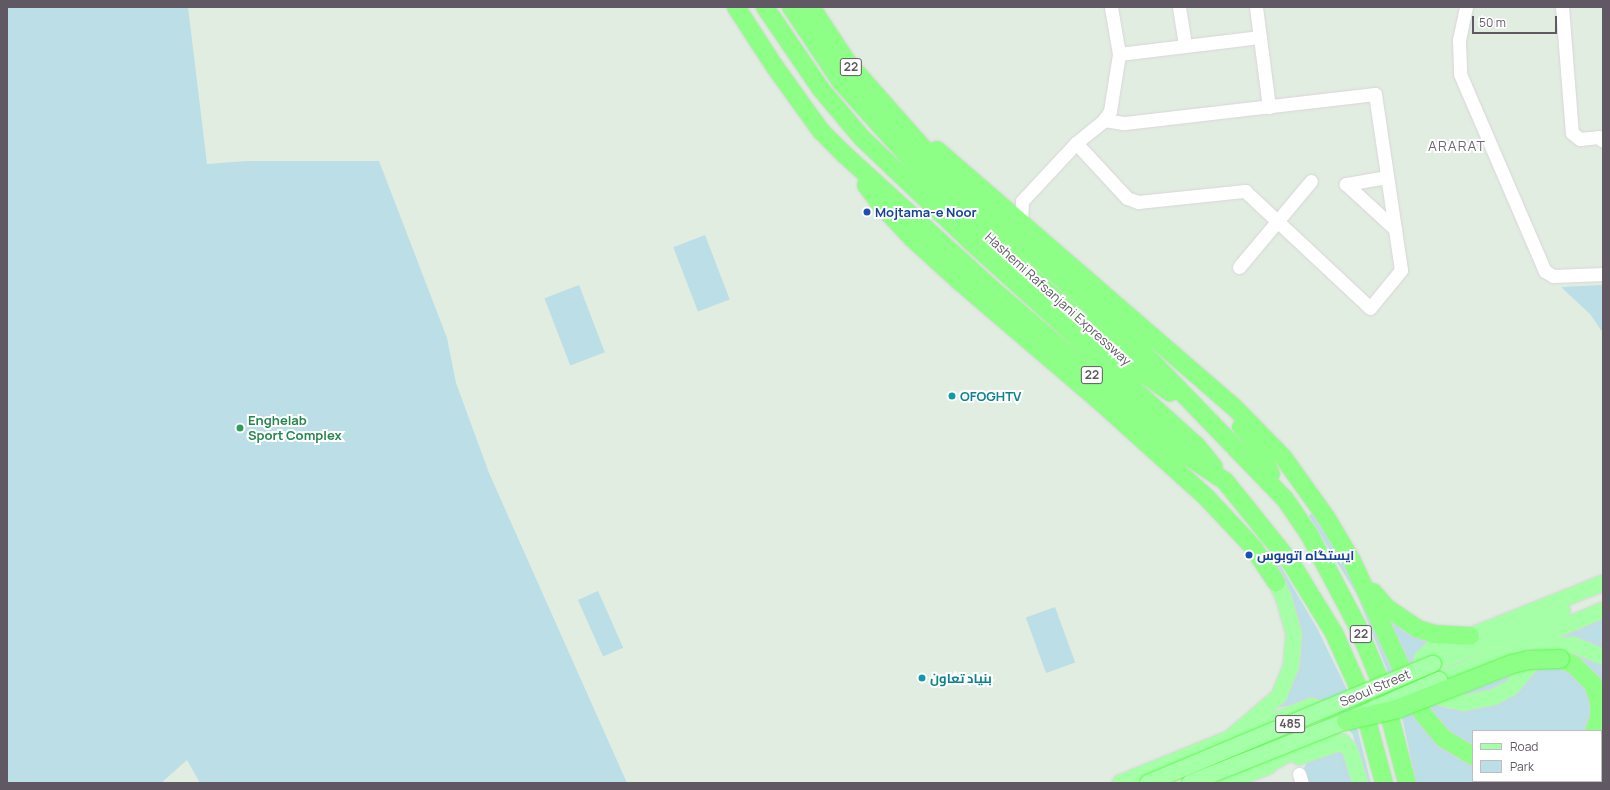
<!DOCTYPE html>
<html>
<head>
<meta charset="utf-8">
<style>
  body { margin:0 }
  #map { position:relative; width:1610px; height:790px; overflow:hidden; background:#e1ede0; font-family:Manrope,Cairo,sans-serif }
  div>[style] { position:absolute }
  .green>* { inset:0; background:#bbdee7; transform-origin:0 0 }
  .roads { filter:drop-shadow(0 0 1px #dad4db) drop-shadow(0 0 1px #dad4db) }
  .minor>* { height:13px; margin:-6.5px; padding:0 6.5px; transform-origin:6.5px; border-radius:6.5px; background:#fff }
  .major>* { height:16px; margin:-8px; padding:0 8px; transform-origin:8px; border-radius:8px; background:#a4ffa6 }
  .highway>* { height:18px; margin:-9px; padding:0 9px; transform-origin:9px; border-radius:9px; background:#8eff86 }
  .bridges { filter:drop-shadow(0 0 1px #5ef84e) drop-shadow(0 0 1px #5ef84e) }
  .major-bridge>* { height:16px; margin:-8px; padding:0 8px; transform-origin:8px; border-radius:8px; background:#a4ffa6 }
  .highway-bridge>* { height:18px; margin:-9px; padding:0 9px; transform-origin:9px; border-radius:9px; background:#8eff86 }
  .dots>* { width:11px; height:11px; translate:-50% -50%; box-sizing:border-box; border:2px solid #fff; border-radius:50% }
  span { translate:-50% -50%; white-space:nowrap; text-align:center; line-height:1.15; -webkit-text-stroke:4px #fff; paint-order:stroke }
  .shield-label span { padding:1px 3px; background:#fff; border:1px solid; border-radius:3px; -webkit-text-stroke-width:0 }
  .shield-label { font-size:12px; color:#605963; font-weight:700 }
  .transit-label { font-size:13px; color:#164399; font-weight:700 }
  .left { translate:0 -50%; text-align:left }
  .street-label { font-size:13px; color:#605963 }
  .culture-label { font-size:13px; color:#0d838f; font-weight:700 }
  .leisure-label { font-size:13px; color:#27864d; font-weight:700 }
  .neighbourhood-label { font-size:14px; color:#716a75; letter-spacing:1px }
  .frame { position:absolute; inset:0; border:8px solid #605963; pointer-events:none }
  .legend { position:absolute; left:1472px; top:730px; width:130px; height:52px; box-sizing:border-box; background:#fff; border:1px solid #bfbdc1; margin:0; padding:5px 7px; list-style:none; font-size:12px; color:#605963 }
  .legend li { display:flex; align-items:center; gap:8px; height:20px }
  .legend b { width:20px; border:1px solid #bfbdc1 }
  .scale { position:absolute; left:1472px; top:16px; width:85px; height:18px; box-sizing:border-box; border:2px solid #605963; border-top:0; padding-left:5px; font-size:12px; line-height:14px; white-space:nowrap; color:#605963; -webkit-text-stroke:3px #fff; paint-order:stroke }
</style>
</head>
<body>
<div id="map">
  <div class="green">
    <i style="clip-path:polygon(7px 7px,188px 7px,207px 164px,247px 161px,379px 161px,447px 338px,456px 383px,489px 473px,627px 783px,200px 783px,187px 760px,161px 783px,7px 783px)"></i>
    <i style="left:705px;top:235px;width:69px;height:34px;rotate:69deg"></i>
    <i style="left:579px;top:285px;width:72px;height:37px;rotate:69deg"></i>
    <i style="clip-path:polygon(1603px 285px,1603px 333px,1590px 314px,1561px 287px)"></i>
    <i style="clip-path:polygon(1212px 491px,1280px 565px,1318px 630px,1348px 692px,1371px 783px,1365px 783px,1353px 735px,1326px 702px,1319px 700px,1277px 708px,1287px 695px,1301px 655px,1300px 635px)"></i>
    <i style="clip-path:polygon(1314px 510px,1361px 589px,1420px 714px,1473px 760px,1473px 781px,1530px 781px,1416px 783px,1403px 721px,1386px 667px,1357px 595px,1309px 516px)"></i>
    <i style="left:598px;top:591px;width:62px;height:22px;rotate:66deg"></i>
    <i style="left:1055px;top:607px;width:59px;height:31px;rotate:70deg"></i>
    <i style="clip-path:polygon(1382px 614px,1437px 641px,1406px 673px)"></i>
    <i style="clip-path:polygon(1603px 617px,1603px 652px,1560px 636px)"></i>
    <i style="clip-path:polygon(1562px 646px,1603px 660px,1603px 688px,1585px 663px,1572px 656px)"></i>
    <i style="clip-path:polygon(1547px 664px,1574px 672px,1595px 702px,1589px 731px,1473px 731px,1473px 751px,1423px 708px,1434px 704px,1449px 709px,1460px 708px,1533px 667px)"></i>
    <i style="clip-path:polygon(1519px 672px,1499px 689px,1452px 698px)"></i>
    <i style="clip-path:polygon(1341px 748px,1346px 754px,1352px 783px,1307px 783px,1303px 770px,1308px 761px)"></i>
  </div>
  <div class="roads">
    <div class="minor">
      <i style="left:1179px;top:7px;width:39px;rotate:81deg"></i>
      <i style="left:1256px;top:7px;width:101px;rotate:82.6deg"></i>
      <i style="left:1466px;top:7px;width:34px;rotate:102deg"></i>
      <i style="left:1459px;top:40px;width:34px;rotate:88deg"></i>
      <i style="left:1460px;top:74px;width:215px;rotate:66.7deg"></i>
      <i style="left:1545px;top:271px;width:9px;rotate:32deg"></i>
      <i style="left:1553px;top:276px;width:50px;rotate:-2.3deg"></i>
      <i style="left:1562px;top:7px;width:126px;rotate:85.5deg"></i>
      <i style="left:1572px;top:133px;width:10px;rotate:37deg"></i>
      <i style="left:1580px;top:139px;width:18px;rotate:-6deg"></i>
      <i style="left:1598px;top:137px;width:6px;rotate:39deg"></i>
      <i style="left:1119px;top:54px;width:142px;rotate:-6.9deg"></i>
      <i style="left:1076px;top:143px;width:75px;rotate:47.2deg"></i>
      <i style="left:1127px;top:198px;width:12px;rotate:20deg"></i>
      <i style="left:1138px;top:202px;width:108px;rotate:-5.9deg"></i>
      <i style="left:1245px;top:191px;width:171px;rotate:43.1deg"></i>
      <i style="left:1370px;top:308px;width:49px;rotate:-50.8deg"></i>
      <i style="left:1401px;top:270px;width:178px;rotate:-98.4deg"></i>
      <i style="left:1375px;top:94px;width:254px;rotate:173.4deg"></i>
      <i style="left:1123px;top:123px;width:19px;rotate:-171deg"></i>
      <i style="left:1387px;top:177px;width:42px;rotate:170.3deg"></i>
      <i style="left:1346px;top:184px;width:67px;rotate:42.6deg"></i>
      <i style="left:1021px;top:222px;width:21px;rotate:-87deg"></i>
      <i style="left:1022px;top:201px;width:79px;rotate:-47deg"></i>
      <i style="left:1076px;top:143px;width:36px;rotate:-39deg"></i>
      <i style="left:1104px;top:120px;width:11px;rotate:-56deg"></i>
      <i style="left:1110px;top:111px;width:58px;rotate:-81deg"></i>
      <i style="left:1119px;top:54px;width:48px;rotate:-99.7deg"></i>
      <i style="left:1239px;top:267px;width:112px;rotate:-50.1deg"></i>
      <i style="left:1299px;top:774px;width:9px;rotate:72deg"></i>
    </div>
    <div class="major">
      <i style="left:1603px;top:583px;width:143px;rotate:158.3deg"></i>
      <i style="left:1470px;top:636px;width:38px;rotate:163deg"></i>
      <i style="left:1434px;top:647px;width:16px;rotate:137deg"></i>
      <i style="left:1422px;top:658px;width:10px;rotate:96deg"></i>
      <i style="left:1421px;top:668px;width:26px;rotate:62deg"></i>
      <i style="left:1433px;top:691px;width:11px;rotate:38deg"></i>
      <i style="left:1442px;top:698px;width:23px;rotate:13deg"></i>
      <i style="left:1464px;top:703px;width:31px;rotate:-11deg"></i>
      <i style="left:1494px;top:697px;width:19px;rotate:-28deg"></i>
      <i style="left:1511px;top:688px;width:42px;rotate:-49.8deg"></i>
      <i style="left:1538px;top:656px;width:18px;rotate:-34deg"></i>
      <i style="left:1553px;top:646px;width:21px;rotate:-3deg"></i>
      <i style="left:1574px;top:645px;width:31px;rotate:22deg"></i>
      <i style="left:1433px;top:664px;width:140px;rotate:-22.2deg"></i>
      <i style="left:1439px;top:680px;width:178px;rotate:-23.1deg"></i>
      <i style="left:1245px;top:732px;width:71px;rotate:-21.5deg"></i>
      <i style="left:1311px;top:706px;width:12px;rotate:14deg"></i>
      <i style="left:1323px;top:709px;width:11px;rotate:49deg"></i>
      <i style="left:1330px;top:717px;width:11px;rotate:85deg"></i>
      <i style="left:1331px;top:728px;width:6px;rotate:129deg"></i>
      <i style="left:1327px;top:733px;width:78px;rotate:151.8deg"></i>
      <i style="left:1299px;top:757px;width:46px;rotate:-19.2deg"></i>
      <i style="left:1342px;top:742px;width:11px;rotate:45deg"></i>
      <i style="left:1350px;top:750px;width:34px;rotate:73deg"></i>
      <i style="left:1601px;top:771px;width:2px"></i>
      <i style="left:1120px;top:783px;width:119px;rotate:-22.2deg"></i>
      <i style="left:1230px;top:738px;width:65px;rotate:-40.6deg"></i>
      <i style="left:1279px;top:696px;width:31px;rotate:-68deg"></i>
      <i style="left:1291px;top:667px;width:33px;rotate:-85deg"></i>
      <i style="left:1294px;top:634px;width:37px;rotate:-106deg"></i>
      <i style="left:1284px;top:598px;width:18px;rotate:-117deg"></i>
      <i style="left:1226px;top:783px;width:46px;rotate:-21.6deg"></i>
      <i style="left:1556px;top:783px;width:7px;rotate:-16deg"></i>
    </div>
    <div class="highway">
      <i style="left:736px;top:7px;width:72px;rotate:57deg"></i>
      <i style="left:775px;top:67px;width:79px;rotate:54.3deg"></i>
      <i style="left:821px;top:131px;width:34px;rotate:45deg"></i>
      <i style="left:845px;top:155px;width:197px;rotate:42.3deg"></i>
      <i style="left:991px;top:288px;width:255px;rotate:40.7deg"></i>
      <i style="left:1184px;top:454px;width:49px;rotate:33.4deg"></i>
      <i style="left:1225px;top:481px;width:105px;rotate:51.2deg"></i>
      <i style="left:1291px;top:563px;width:82px;rotate:58.4deg"></i>
      <i style="left:1334px;top:633px;width:59px;rotate:66deg"></i>
      <i style="left:1358px;top:687px;width:99px;rotate:74.8deg"></i>
      <i style="left:765px;top:7px;width:98px;rotate:55.8deg"></i>
      <i style="left:820px;top:88px;width:65px;rotate:50deg"></i>
      <i style="left:862px;top:138px;width:149px;rotate:43.6deg"></i>
      <i style="left:970px;top:241px;width:304px;rotate:42.1deg"></i>
      <i style="left:1196px;top:445px;width:28px;rotate:51deg"></i>
      <i style="left:791px;top:7px;width:90px;rotate:56.3deg"></i>
      <i style="left:841px;top:82px;width:133px;rotate:48deg"></i>
      <i style="left:930px;top:181px;width:161px;rotate:43.2deg"></i>
      <i style="left:1047px;top:291px;width:121px;rotate:41deg"></i>
      <i style="left:1138px;top:370px;width:39px;rotate:35deg"></i>
      <i style="left:811px;top:7px;width:67px;rotate:56.5deg"></i>
      <i style="left:848px;top:63px;width:149px;rotate:48.5deg"></i>
      <i style="left:947px;top:175px;width:261px;rotate:42.1deg"></i>
      <i style="left:1141px;top:350px;width:207px;rotate:46deg"></i>
      <i style="left:1285px;top:499px;width:42px;rotate:55.6deg"></i>
      <i style="left:1309px;top:534px;width:103px;rotate:62.2deg"></i>
      <i style="left:1357px;top:625px;width:63px;rotate:67.5deg"></i>
      <i style="left:1381px;top:683px;width:103px;rotate:75.4deg"></i>
      <i style="left:937px;top:150px;width:391px;rotate:40.9deg"></i>
      <i style="left:1233px;top:406px;width:71px;rotate:45.6deg"></i>
      <i style="left:1283px;top:457px;width:74px;rotate:54.4deg"></i>
      <i style="left:1326px;top:517px;width:51px;rotate:59.4deg"></i>
      <i style="left:1352px;top:561px;width:169px;rotate:65.1deg"></i>
      <i style="left:1423px;top:714px;width:31px;rotate:50deg"></i>
      <i style="left:1443px;top:738px;width:35px;rotate:31deg"></i>
      <i style="left:866px;top:185px;width:25px;rotate:53deg"></i>
      <i style="left:881px;top:205px;width:45px;rotate:46.8deg"></i>
      <i style="left:912px;top:238px;width:64px;rotate:42.5deg"></i>
      <i style="left:959px;top:281px;width:179px;rotate:40.5deg"></i>
      <i style="left:1095px;top:397px;width:151px;rotate:42deg"></i>
      <i style="left:1207px;top:498px;width:67px;rotate:46.8deg"></i>
      <i style="left:1253px;top:547px;width:42px;rotate:56.7deg"></i>
      <i style="left:1241px;top:427px;width:13px;rotate:45deg"></i>
      <i style="left:1250px;top:436px;width:43px;rotate:61.1deg"></i>
      <i style="left:1373px;top:592px;width:21px;rotate:49deg"></i>
      <i style="left:1387px;top:608px;width:37px;rotate:34deg"></i>
      <i style="left:1418px;top:629px;width:17px;rotate:17deg"></i>
      <i style="left:1434px;top:634px;width:36px;rotate:3deg"></i>
      <i style="left:1560px;top:659px;width:15px;rotate:23deg"></i>
      <i style="left:1574px;top:665px;width:27px;rotate:45deg"></i>
      <i style="left:1593px;top:684px;width:20px;rotate:72deg"></i>
      <i style="left:1599px;top:703px;width:15px;rotate:90deg"></i>
      <i style="left:1599px;top:718px;width:14px;rotate:111deg"></i>
    </div>
  </div>
  <div class="bridges">
    <div class="major-bridge">
      <i style="left:1148px;top:783px;width:309px;rotate:-22.7deg"></i>
      <i style="left:1190px;top:783px;width:168px;rotate:-21.7deg"></i>
      <i style="left:1346px;top:721px;width:102px;rotate:-23.8deg"></i>
    </div>
    <div class="highway-bridge">
      <i style="left:1346px;top:721px;width:52px;rotate:-13.2deg"></i>
      <i style="left:1397px;top:709px;width:123px;rotate:-21.4deg"></i>
      <i style="left:1512px;top:664px;width:17px;rotate:-13deg"></i>
      <i style="left:1529px;top:660px;width:31px;rotate:-2deg"></i>
    </div>
  </div>
  <div class="dots">
    <i style="left:867px;top:212px;background:#1a4fb4"></i>
    <i style="left:952px;top:396px;background:#0f9aa8"></i>
    <i style="left:240px;top:428px;background:#2e9e5b"></i>
    <i style="left:1249px;top:555px;background:#1a4fb4"></i>
    <i style="left:922px;top:678px;background:#0f9aa8"></i>
  </div>
  <div class="shield-label">
    <span style="left:851px;top:67px">22</span>
    <span style="left:1092px;top:375px">22</span>
    <span style="left:1361px;top:634px">22</span>
    <span style="left:1290px;top:724px">485</span>
  </div>
  <div class="transit-label">
    <span class="left" style="left:875px;top:212px">Mojtama-e Noor</span>
    <span class="left" style="left:1257px;top:555px">ایستگاه اتوبوس</span>
  </div>
  <div class="street-label">
    <span style="left:1058px;top:299px;rotate:42deg">Hashemi Rafsanjani Expressway</span>
    <span style="left:1375px;top:688px;rotate:-23deg">Seoul Street</span>
  </div>
  <div class="culture-label">
    <span class="left" style="left:960px;top:396px">OFOGHTV</span>
    <span class="left" style="left:930px;top:678px">بنیاد تعاون</span>
  </div>
  <div class="leisure-label">
    <span class="left" style="left:248px;top:428px">Enghelab<br>Sport Complex</span>
  </div>
  <div class="neighbourhood-label">
    <span style="left:1457px;top:146px">ARARAT</span>
  </div>
  <div class="frame"></div>
  <ul class="legend">
  <li><b style="height:5px;background:#a4ffa6"></b>Road</li>
  <li><b style="height:11px;background:#bbdee7"></b>Park</li>
  </ul>
  <div class="scale">50 m</div>
</div>
</body>
</html>
